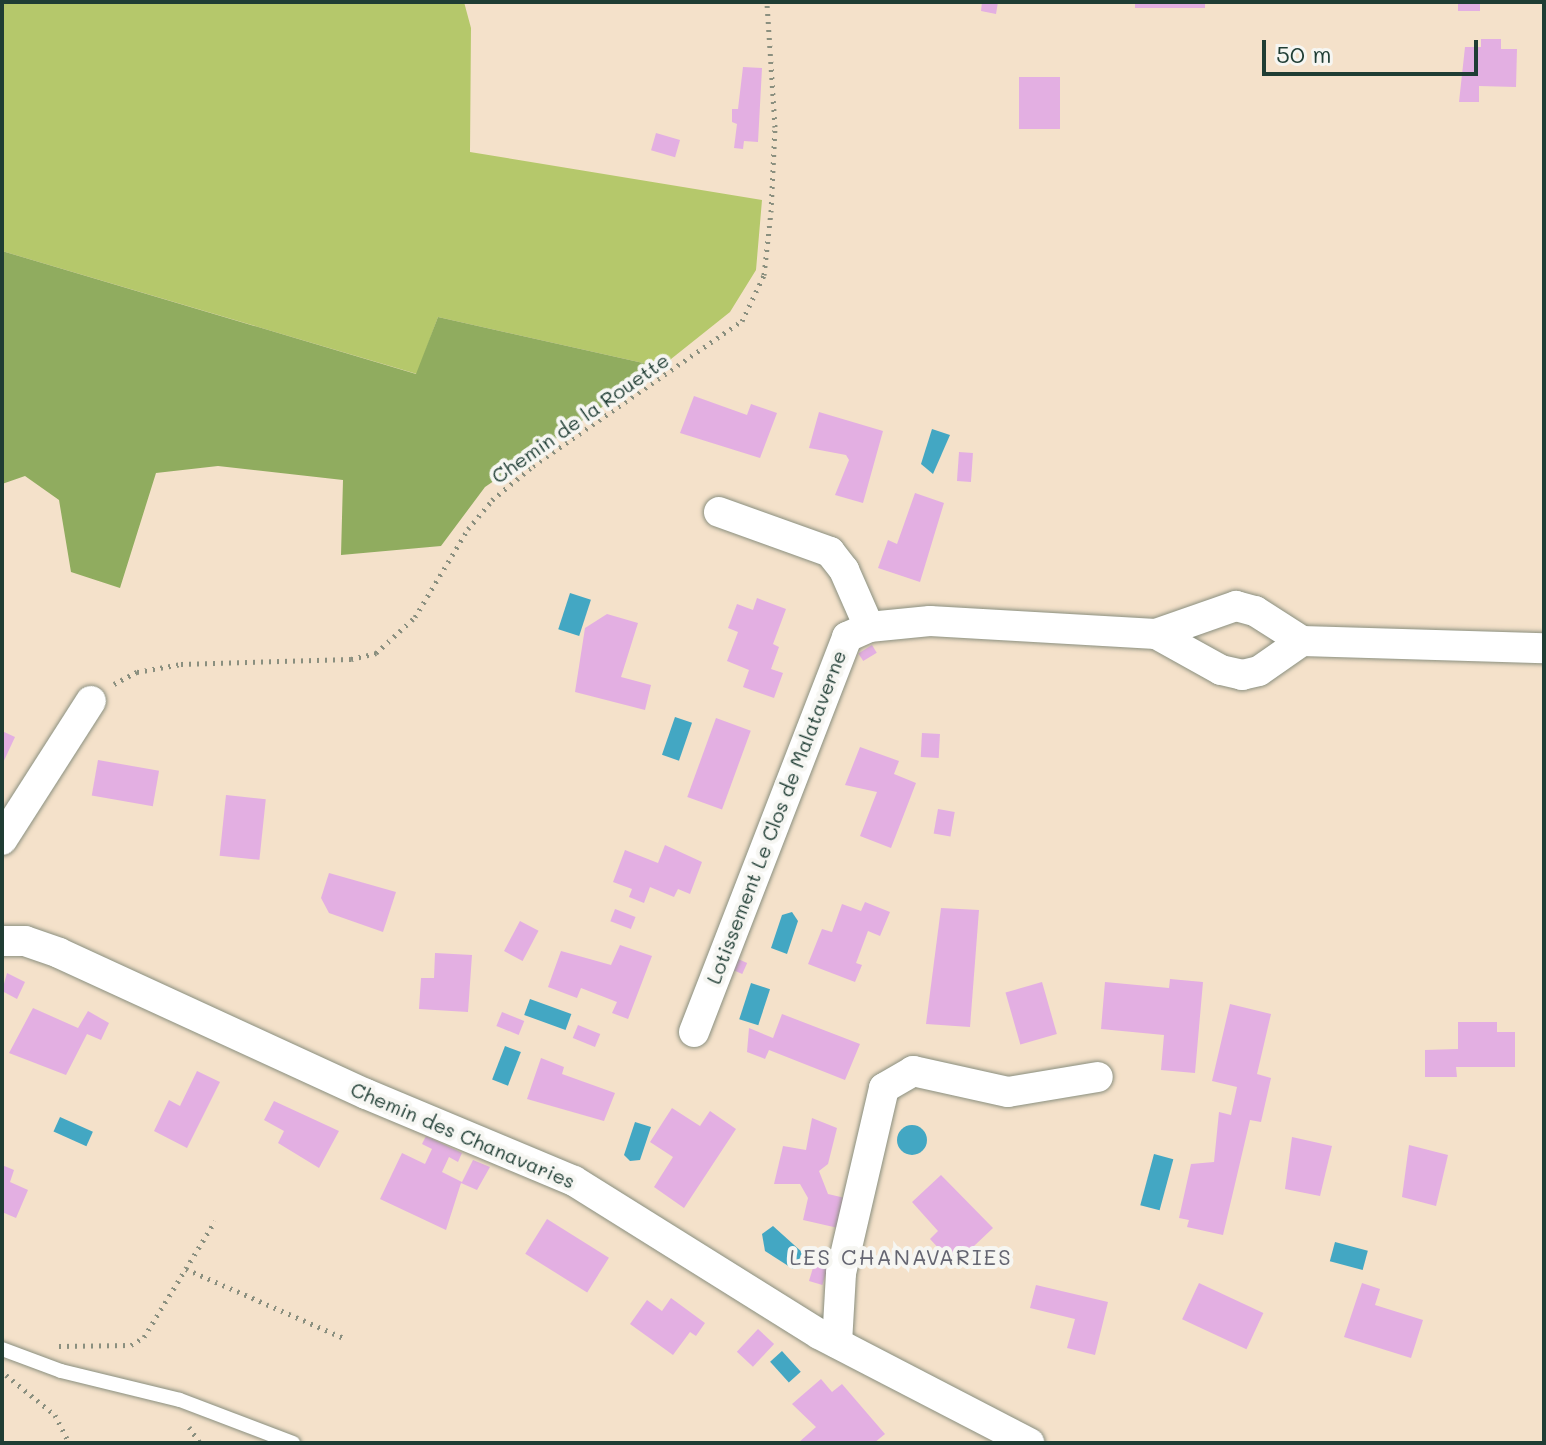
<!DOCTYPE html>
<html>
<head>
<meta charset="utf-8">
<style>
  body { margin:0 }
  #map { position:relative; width:1546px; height:1445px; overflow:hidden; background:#f4e1ca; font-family:Mali,sans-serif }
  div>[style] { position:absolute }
  .green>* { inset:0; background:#b5c86b }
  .forest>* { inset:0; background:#90ac5f }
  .water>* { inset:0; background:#43a7c3; transform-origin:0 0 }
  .round { border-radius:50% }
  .building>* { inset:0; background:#e3afe2; transform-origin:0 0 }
  .path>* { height:5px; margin-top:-2.5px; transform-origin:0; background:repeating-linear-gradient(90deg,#8a8f7f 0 2px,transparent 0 8px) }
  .roads { filter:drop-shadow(0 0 2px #8a8f7f) drop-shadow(0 0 2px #8a8f7f) }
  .lane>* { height:14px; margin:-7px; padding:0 7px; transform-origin:7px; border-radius:7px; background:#fff }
  .street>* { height:30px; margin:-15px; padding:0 15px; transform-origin:15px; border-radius:15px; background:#fff }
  span { translate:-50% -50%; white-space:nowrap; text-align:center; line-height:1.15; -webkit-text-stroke:8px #f6f6f2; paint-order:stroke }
  .street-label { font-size:20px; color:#1f3d34 }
  .neighbourhood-label { font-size:22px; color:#646571; letter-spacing:2px }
  .frame { position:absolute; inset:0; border:4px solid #1f3d34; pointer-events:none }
  .scale { position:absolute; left:1262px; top:40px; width:216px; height:36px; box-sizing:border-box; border:4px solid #1f3d34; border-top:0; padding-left:10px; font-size:24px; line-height:28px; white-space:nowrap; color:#1f3d34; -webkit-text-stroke:6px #f6f6f2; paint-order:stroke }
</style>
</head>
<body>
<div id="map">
  <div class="green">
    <i style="clip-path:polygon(2px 2px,464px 2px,471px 28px,470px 152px,762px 200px,756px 270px,730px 312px,661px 367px,438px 317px,417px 374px,2px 251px)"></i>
  </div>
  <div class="forest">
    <i style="clip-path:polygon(2px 251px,416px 374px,438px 317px,661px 367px,485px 487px,441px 546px,341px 555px,343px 480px,218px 466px,156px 473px,120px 588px,71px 572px,59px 500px,25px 476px,2px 484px)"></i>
  </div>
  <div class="water">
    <i style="clip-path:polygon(932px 429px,950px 435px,933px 474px,921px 464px)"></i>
    <i style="left:570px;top:593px;width:22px;height:38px;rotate:18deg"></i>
    <i style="left:675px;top:717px;width:18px;height:40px;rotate:19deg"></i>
    <i style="clip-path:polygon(792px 912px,798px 921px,787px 954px,771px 948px,782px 915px)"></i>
    <i style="left:751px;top:983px;width:20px;height:38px;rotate:18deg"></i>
    <i style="left:530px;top:999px;width:44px;height:17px;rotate:20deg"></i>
    <i style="left:505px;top:1046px;width:17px;height:36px;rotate:21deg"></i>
    <i style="left:60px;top:1117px;width:36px;height:16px;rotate:24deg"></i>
    <i style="clip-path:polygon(635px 1122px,651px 1127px,640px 1160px,630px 1161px,624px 1155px)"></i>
    <i class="round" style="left:897px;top:1125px;width:30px;height:30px"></i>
    <i style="left:1154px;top:1154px;width:20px;height:53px;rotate:15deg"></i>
    <i style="clip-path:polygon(773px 1226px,803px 1253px,793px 1269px,765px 1251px,762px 1234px)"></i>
    <i style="left:1335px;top:1242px;width:34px;height:20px;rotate:15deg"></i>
    <i style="left:782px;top:1351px;width:28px;height:16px;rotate:48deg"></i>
  </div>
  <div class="building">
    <i style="clip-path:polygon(982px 2px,998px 2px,996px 14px,981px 11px)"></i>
    <i style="left:1135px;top:2px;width:70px;height:6px"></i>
    <i style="left:1458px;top:2px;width:22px;height:9px"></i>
    <i style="clip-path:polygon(1481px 39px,1501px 39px,1501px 49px,1517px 49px,1516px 87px,1479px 86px,1479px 102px,1459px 102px,1465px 47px,1481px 47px)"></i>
    <i style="clip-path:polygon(743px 67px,762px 68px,758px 142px,744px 141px,743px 149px,734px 148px,737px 124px,732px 122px,732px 109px,738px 109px)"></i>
    <i style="left:1019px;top:77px;width:41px;height:52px"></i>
    <i style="left:656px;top:133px;width:25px;height:18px;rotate:16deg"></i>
    <i style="clip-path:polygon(694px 396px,747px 415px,751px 404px,777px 413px,760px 458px,680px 433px)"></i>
    <i style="clip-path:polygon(819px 412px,883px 431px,863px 503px,835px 495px,849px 460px,846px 455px,809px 448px)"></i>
    <i style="left:959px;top:452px;width:14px;height:29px;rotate:4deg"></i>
    <i style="clip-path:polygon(915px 493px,944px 503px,920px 582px,878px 568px,888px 540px,897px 544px)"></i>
    <i style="clip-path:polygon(757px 598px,786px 609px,773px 644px,779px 647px,771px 669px,783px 673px,774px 698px,743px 687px,749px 670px,727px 661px,738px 632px,728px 628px,737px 604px,753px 610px)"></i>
    <i style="clip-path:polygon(607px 614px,638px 623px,621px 677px,651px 685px,645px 710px,575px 692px,585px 628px)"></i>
    <i style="left:872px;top:645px;width:9px;height:16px;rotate:58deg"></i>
    <i style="left:716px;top:718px;width:37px;height:84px;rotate:20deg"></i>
    <i style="clip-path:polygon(2px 731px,15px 737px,2px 765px)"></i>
    <i style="left:922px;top:733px;width:18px;height:24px;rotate:3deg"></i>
    <i style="clip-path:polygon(860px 747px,899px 761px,894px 774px,916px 783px,891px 848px,860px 836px,877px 792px,845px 785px)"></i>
    <i style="left:98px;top:760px;width:62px;height:36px;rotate:10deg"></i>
    <i style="left:226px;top:795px;width:40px;height:61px;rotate:6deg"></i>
    <i style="left:938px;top:809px;width:17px;height:25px;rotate:10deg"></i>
    <i style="clip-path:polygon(665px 845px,702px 862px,690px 894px,678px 889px,674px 897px,650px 887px,644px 903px,629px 897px,632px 889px,613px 882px,625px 850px,658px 863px)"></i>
    <i style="clip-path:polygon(329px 873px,396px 892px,383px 932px,329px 913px,321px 898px)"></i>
    <i style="clip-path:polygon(865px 902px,890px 912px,880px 936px,868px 931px,856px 963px,862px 965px,855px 982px,808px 964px,822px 929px,832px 932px,842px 904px,861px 911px)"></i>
    <i style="clip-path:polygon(941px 908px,979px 910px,970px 1027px,926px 1024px)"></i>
    <i style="left:615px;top:909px;width:22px;height:13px;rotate:21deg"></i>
    <i style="left:520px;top:921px;width:21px;height:34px;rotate:28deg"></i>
    <i style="clip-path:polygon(620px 945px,652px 956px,628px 1019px,612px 1013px,617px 1002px,581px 988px,577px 998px,548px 987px,561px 951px,611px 965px)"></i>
    <i style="clip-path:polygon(435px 953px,472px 955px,468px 1012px,419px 1009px,421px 978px,434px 978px)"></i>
    <i style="left:738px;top:959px;width:10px;height:12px;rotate:24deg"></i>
    <i style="clip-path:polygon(7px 973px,25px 982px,17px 999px,2px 991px)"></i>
    <i style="clip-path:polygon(1170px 979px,1203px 982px,1195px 1073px,1161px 1070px,1164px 1035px,1101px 1029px,1105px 982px,1169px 988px)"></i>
    <i style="left:1042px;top:982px;width:54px;height:38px;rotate:74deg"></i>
    <i style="clip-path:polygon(1230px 1004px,1271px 1014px,1257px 1074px,1271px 1078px,1261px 1122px,1250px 1120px,1223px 1235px,1187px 1227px,1189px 1220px,1179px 1218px,1191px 1164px,1214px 1162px,1219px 1112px,1231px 1115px,1237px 1087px,1212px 1081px)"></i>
    <i style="clip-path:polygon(33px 1008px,78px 1028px,88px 1011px,109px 1023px,101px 1040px,87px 1034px,66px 1075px,9px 1053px)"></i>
    <i style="left:502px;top:1012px;width:24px;height:15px;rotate:22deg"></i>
    <i style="clip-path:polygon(782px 1014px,860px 1044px,845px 1080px,769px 1050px,765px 1059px,747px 1052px,749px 1028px,773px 1038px)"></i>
    <i style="clip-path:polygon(1458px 1022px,1497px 1022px,1497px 1032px,1515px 1032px,1515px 1067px,1456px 1067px,1457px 1077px,1425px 1077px,1425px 1050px,1458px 1049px)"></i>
    <i style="left:578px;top:1025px;width:24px;height:14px;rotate:22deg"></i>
    <i style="clip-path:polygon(541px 1058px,564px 1067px,562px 1074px,615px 1093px,604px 1121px,527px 1099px)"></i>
    <i style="clip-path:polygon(197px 1071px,220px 1082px,187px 1148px,154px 1131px,169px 1100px,180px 1106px)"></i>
    <i style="clip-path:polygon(274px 1101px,339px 1131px,319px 1168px,278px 1143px,284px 1131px,264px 1120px)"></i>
    <i style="clip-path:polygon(672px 1108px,700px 1126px,710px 1111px,736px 1129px,684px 1208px,654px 1187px,673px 1157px,650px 1142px)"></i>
    <i style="clip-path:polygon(812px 1118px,837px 1128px,828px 1164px,819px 1171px,828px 1194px,845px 1198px,838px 1228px,803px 1220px,808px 1198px,800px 1184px,774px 1184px,783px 1146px,806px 1150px)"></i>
    <i style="clip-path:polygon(426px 1136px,462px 1153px,458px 1162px,449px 1157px,442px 1172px,462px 1182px,473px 1160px,490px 1167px,477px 1190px,461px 1183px,446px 1230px,380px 1199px,402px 1153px,425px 1164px,432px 1149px,422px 1144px)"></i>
    <i style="clip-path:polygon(1292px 1137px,1332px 1146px,1320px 1196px,1285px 1189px)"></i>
    <i style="clip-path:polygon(1409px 1145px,1448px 1155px,1436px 1206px,1402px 1197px)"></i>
    <i style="clip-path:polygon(2px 1165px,14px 1170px,10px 1182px,28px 1190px,16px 1218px,2px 1212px)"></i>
    <i style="clip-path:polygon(941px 1175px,993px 1228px,954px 1265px,930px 1239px,938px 1231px,912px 1202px)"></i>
    <i style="left:547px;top:1219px;width:73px;height:41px;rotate:32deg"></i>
    <i style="left:816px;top:1258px;width:14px;height:24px;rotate:17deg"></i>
    <i style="left:1199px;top:1283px;width:71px;height:40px;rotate:25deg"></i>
    <i style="clip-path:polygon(1362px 1283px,1380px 1289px,1375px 1305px,1423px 1320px,1411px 1358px,1344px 1337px)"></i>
    <i style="clip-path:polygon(1036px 1285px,1108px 1302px,1095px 1355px,1067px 1348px,1075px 1319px,1030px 1308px)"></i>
    <i style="clip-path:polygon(671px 1298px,705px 1323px,696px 1336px,690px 1332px,673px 1355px,630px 1324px,647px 1300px,662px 1311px)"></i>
    <i style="left:758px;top:1329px;width:22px;height:31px;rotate:43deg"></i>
    <i style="clip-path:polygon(821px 1379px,832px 1392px,842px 1384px,885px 1434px,874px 1443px,798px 1443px,816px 1427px,792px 1404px)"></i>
  </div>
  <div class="path">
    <i style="left:114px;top:684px;width:26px;rotate:-28deg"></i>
    <i style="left:137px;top:672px;width:45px;rotate:-10.3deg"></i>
    <i style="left:181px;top:664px;width:170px;rotate:-1.7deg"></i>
    <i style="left:351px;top:659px;width:26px;rotate:-13deg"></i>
    <i style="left:376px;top:653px;width:53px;rotate:-42.7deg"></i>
    <i style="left:415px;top:617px;width:103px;rotate:-58.9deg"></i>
    <i style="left:468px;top:529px;width:38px;rotate:-50deg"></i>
    <i style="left:492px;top:500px;width:53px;rotate:-39.7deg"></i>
    <i style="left:533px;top:466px;width:254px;rotate:-34.8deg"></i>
    <i style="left:742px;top:321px;width:51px;rotate:-64.4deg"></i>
    <i style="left:764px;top:275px;width:63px;rotate:-83.7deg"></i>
    <i style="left:771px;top:212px;width:85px;rotate:-87.3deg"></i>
    <i style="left:775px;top:127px;width:125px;rotate:-93.7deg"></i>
    <i style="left:186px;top:1269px;width:172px;rotate:23.6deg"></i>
    <i style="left:59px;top:1346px;width:72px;rotate:-0.8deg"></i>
    <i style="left:131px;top:1345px;width:15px;rotate:-32deg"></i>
    <i style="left:144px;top:1337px;width:136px;rotate:-58.5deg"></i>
    <i style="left:6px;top:1375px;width:63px;rotate:39.2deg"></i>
    <i style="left:55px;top:1415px;width:31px;rotate:63deg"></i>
    <i style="left:189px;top:1427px;width:19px;rotate:55deg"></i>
  </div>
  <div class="roads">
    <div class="lane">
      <i style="left:2px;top:1349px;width:63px;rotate:20.4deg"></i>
      <i style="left:61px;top:1371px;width:122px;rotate:13.7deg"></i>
      <i style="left:180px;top:1400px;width:121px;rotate:20.8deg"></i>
    </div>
    <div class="street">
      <i style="left:719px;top:512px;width:118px;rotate:19.8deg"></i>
      <i style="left:830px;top:552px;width:23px;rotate:52deg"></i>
      <i style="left:844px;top:570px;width:62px;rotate:66.3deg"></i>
      <i style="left:1156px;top:634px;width:85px;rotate:-19.3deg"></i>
      <i style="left:1236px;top:606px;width:20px;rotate:15deg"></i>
      <i style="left:1255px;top:611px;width:56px;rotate:32.6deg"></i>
      <i style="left:1302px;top:641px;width:242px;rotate:1.7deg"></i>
      <i style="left:2px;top:840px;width:165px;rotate:-57.4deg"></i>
      <i style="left:2px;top:941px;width:23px"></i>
      <i style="left:25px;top:941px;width:36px;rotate:19deg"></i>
      <i style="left:59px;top:953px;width:338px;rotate:24.7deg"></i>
      <i style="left:366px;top:1094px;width:225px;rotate:22.7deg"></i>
      <i style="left:574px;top:1181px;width:289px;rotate:32deg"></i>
      <i style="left:819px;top:1334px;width:237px;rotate:27.4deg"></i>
      <i style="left:694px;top:1032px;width:424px;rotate:-68.8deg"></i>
      <i style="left:847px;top:637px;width:24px;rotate:-24deg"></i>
      <i style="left:869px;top:627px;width:61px;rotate:-5.6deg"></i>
      <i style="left:930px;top:621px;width:226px;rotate:3.3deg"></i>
      <i style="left:1156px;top:634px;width:74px;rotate:29deg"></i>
      <i style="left:1221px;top:670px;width:22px;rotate:13deg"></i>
      <i style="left:1242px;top:675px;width:17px;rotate:-13deg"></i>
      <i style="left:1259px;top:671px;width:52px;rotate:-34.9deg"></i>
      <i style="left:837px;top:1343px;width:70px;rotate:-86.7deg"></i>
      <i style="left:841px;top:1273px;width:190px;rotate:-76.9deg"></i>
      <i style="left:884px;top:1088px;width:34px;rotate:-30deg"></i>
      <i style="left:913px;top:1071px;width:97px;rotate:12.5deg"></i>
      <i style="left:1008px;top:1092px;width:91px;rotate:-9.5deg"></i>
    </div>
  </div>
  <div class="street-label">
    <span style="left:580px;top:418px;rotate:-35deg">Chemin de la Rouette</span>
    <span style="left:776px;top:817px;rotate:-69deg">Lotissement Le Clos de Malataverne</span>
    <span style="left:463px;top:1135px;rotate:23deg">Chemin des Chanavaries</span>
  </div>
  <div class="neighbourhood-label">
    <span style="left:901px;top:1257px">LES CHANAVARIES</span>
  </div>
  <div class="frame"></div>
  <div class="scale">50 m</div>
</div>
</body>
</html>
